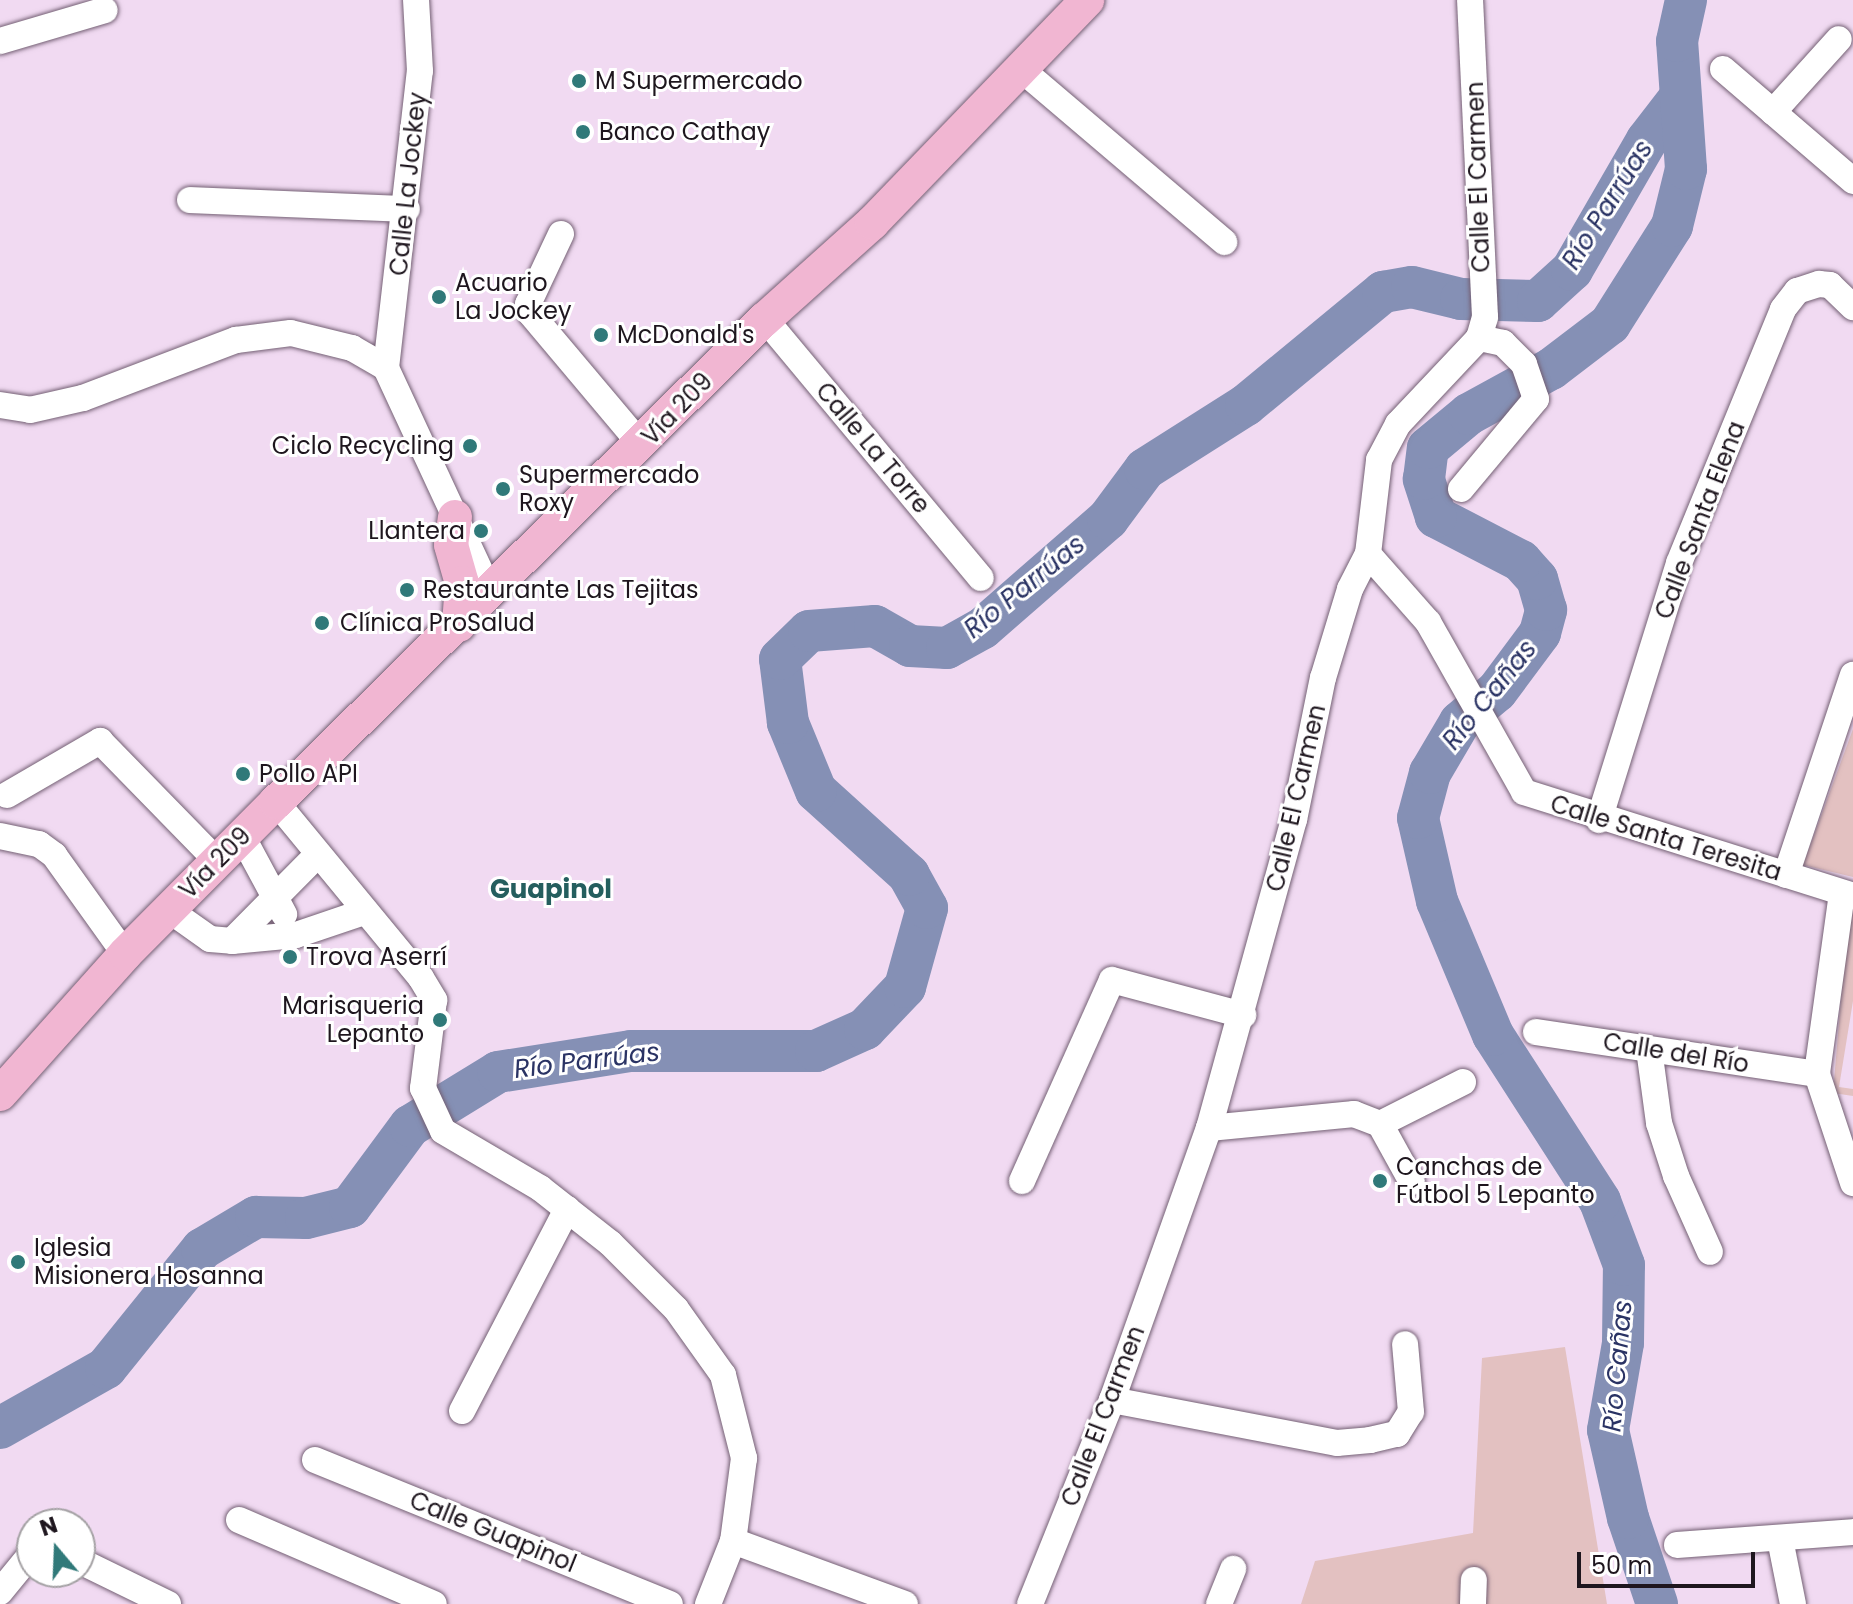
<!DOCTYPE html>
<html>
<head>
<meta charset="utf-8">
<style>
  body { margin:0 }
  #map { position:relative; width:1853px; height:1604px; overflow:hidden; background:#f1daf2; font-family:Poppins,sans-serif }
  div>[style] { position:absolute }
  .green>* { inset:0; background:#e3c1c1 }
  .river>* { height:42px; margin:-21px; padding:0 21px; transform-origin:21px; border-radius:21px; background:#8590b5 }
  .roads { filter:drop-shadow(0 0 2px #746074) drop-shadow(0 0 2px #746074) }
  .minor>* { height:26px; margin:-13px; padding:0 13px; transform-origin:13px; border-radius:13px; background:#fff }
  .major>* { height:34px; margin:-17px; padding:0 17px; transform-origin:17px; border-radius:17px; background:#f1b6d2 }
  .dots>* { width:22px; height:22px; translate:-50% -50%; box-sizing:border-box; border:4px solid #fff; border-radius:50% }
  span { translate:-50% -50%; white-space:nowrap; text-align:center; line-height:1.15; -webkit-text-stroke:6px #fff; paint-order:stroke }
  .poi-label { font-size:24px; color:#1e161e }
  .left { translate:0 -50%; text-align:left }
  .right { translate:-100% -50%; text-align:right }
  .street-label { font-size:24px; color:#1e161e }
  .water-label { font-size:26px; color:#2a3364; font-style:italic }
  .neighbourhood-label { font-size:26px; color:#245e5e; font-weight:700 }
  .north { position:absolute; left:16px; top:1508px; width:80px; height:80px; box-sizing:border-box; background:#fff; border:2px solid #a5a2a5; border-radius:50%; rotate:341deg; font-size:22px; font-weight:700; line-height:32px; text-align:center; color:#1e161e }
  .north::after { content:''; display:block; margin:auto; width:28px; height:36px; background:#307979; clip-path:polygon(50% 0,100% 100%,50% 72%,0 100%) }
  .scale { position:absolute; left:1577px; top:1552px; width:178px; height:36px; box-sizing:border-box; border:4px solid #1e161e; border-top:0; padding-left:10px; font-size:24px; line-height:28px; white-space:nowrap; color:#1e161e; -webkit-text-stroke:6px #fff; paint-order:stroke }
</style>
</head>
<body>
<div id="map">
  <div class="green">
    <i style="clip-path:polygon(1853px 729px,1853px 877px,1803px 865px)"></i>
    <i style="clip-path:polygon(1853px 909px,1853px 1001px,1839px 1087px,1853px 1089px,1853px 1096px,1833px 1093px,1848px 916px)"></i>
    <i style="clip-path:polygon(1565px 1347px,1607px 1604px,1301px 1604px,1315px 1561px,1473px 1533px,1482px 1358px)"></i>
  </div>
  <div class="river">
    <i style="left:0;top:1428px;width:122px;rotate:-29.5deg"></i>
    <i style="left:106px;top:1368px;width:153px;rotate:-51.1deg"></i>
    <i style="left:202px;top:1249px;width:63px;rotate:-30.7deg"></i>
    <i style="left:256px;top:1217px;width:50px;rotate:1.1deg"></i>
    <i style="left:306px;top:1218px;width:45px;rotate:-14deg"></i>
    <i style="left:350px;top:1207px;width:101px;rotate:-53.5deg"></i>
    <i style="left:410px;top:1126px;width:103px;rotate:-31.5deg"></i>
    <i style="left:498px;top:1072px;width:135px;rotate:-9deg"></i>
    <i style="left:631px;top:1051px;width:185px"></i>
    <i style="left:816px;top:1051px;width:54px;rotate:-24.2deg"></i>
    <i style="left:865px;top:1029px;width:58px;rotate:-46.4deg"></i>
    <i style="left:905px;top:987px;width:82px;rotate:-74.4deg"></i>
    <i style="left:927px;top:908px;width:38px;rotate:-119deg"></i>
    <i style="left:909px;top:875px;width:125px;rotate:-137.9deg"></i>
    <i style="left:816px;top:791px;width:74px;rotate:-112.4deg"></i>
    <i style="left:788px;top:723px;width:64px;rotate:-97.1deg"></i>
    <i style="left:780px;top:659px;width:40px;rotate:-44deg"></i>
    <i style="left:809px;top:631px;width:66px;rotate:-4.3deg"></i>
    <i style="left:875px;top:626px;width:40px;rotate:29.7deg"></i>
    <i style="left:910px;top:646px;width:37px;rotate:3deg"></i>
    <i style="left:947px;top:648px;width:41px;rotate:-29.1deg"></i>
    <i style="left:983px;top:628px;width:166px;rotate:-41.1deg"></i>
    <i style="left:1108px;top:519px;width:62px;rotate:-53.5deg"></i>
    <i style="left:1145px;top:469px;width:120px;rotate:-32.4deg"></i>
    <i style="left:1246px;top:405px;width:178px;rotate:-39.5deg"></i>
    <i style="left:1383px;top:292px;width:29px;rotate:-10deg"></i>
    <i style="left:1412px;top:287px;width:50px;rotate:13.8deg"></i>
    <i style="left:1461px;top:299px;width:77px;rotate:1.5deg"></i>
    <i style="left:1538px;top:301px;width:46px;rotate:-42.4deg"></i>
    <i style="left:1572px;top:270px;width:150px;rotate:-60deg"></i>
    <i style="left:1647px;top:140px;width:51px;rotate:-52.2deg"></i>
    <i style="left:1657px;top:1604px;width:91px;rotate:-108.6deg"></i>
    <i style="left:1628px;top:1518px;width:90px;rotate:-102.8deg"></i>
    <i style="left:1608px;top:1430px;width:88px;rotate:-80.2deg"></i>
    <i style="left:1623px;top:1343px;width:78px;rotate:-89.3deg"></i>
    <i style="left:1624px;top:1265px;width:68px;rotate:-110.6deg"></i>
    <i style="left:1600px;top:1201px;width:197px;rotate:-122.8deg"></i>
    <i style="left:1493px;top:1035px;width:145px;rotate:-112.7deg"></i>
    <i style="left:1437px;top:901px;width:85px;rotate:-102.9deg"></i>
    <i style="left:1418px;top:818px;width:47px;rotate:-75.1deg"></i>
    <i style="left:1430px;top:773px;width:59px;rotate:-59.5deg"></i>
    <i style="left:1460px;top:722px;width:48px;rotate:-40deg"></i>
    <i style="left:1497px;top:691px;width:72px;rotate:-53.4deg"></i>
    <i style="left:1540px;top:633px;width:24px;rotate:-75deg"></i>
    <i style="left:1546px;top:610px;width:32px;rotate:-106deg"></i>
    <i style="left:1537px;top:579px;width:24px;rotate:-132deg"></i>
    <i style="left:1521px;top:561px;width:96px;rotate:-152.6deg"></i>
    <i style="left:1436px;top:517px;width:40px;rotate:-108deg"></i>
    <i style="left:1424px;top:479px;width:31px;rotate:-83deg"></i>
    <i style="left:1428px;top:448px;width:53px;rotate:-39.7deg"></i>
    <i style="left:1469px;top:414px;width:94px;rotate:-28.8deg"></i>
    <i style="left:1551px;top:369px;width:74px;rotate:-37.3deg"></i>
    <i style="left:1610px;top:324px;width:116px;rotate:-57.7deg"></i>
    <i style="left:1672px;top:226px;width:59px;rotate:-76.2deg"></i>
    <i style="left:1686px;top:169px;width:128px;rotate:-94deg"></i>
    <i style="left:1677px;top:41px;width:42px;rotate:-77.6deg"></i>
  </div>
  <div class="roads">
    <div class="minor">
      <i style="left:0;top:41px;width:109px;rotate:-16.4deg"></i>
      <i style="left:1021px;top:69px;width:267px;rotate:40.4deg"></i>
      <i style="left:1723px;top:69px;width:172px;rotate:40.7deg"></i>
      <i style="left:1773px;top:112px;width:98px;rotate:-47.9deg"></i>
      <i style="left:190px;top:200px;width:217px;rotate:2.4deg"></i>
      <i style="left:561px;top:234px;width:77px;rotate:115.2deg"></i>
      <i style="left:528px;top:304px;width:10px;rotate:73deg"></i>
      <i style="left:531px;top:314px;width:172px;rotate:49.9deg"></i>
      <i style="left:765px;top:319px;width:337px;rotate:50.2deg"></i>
      <i style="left:386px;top:368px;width:299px;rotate:-83.5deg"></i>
      <i style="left:420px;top:71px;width:71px;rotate:-93.2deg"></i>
      <i style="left:0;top:405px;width:30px;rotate:9deg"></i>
      <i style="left:30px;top:410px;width:54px;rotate:-12.8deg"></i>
      <i style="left:83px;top:398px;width:164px;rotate:-20.8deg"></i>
      <i style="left:236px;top:340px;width:55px;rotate:-7.3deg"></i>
      <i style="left:291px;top:333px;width:63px;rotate:13.8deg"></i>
      <i style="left:352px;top:348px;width:39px;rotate:30deg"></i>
      <i style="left:386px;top:368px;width:249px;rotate:65.1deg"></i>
      <i style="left:1461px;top:489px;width:117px;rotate:-50.2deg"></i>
      <i style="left:1536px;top:399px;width:37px;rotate:-109deg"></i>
      <i style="left:1524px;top:364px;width:30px;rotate:-135deg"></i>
      <i style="left:1503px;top:343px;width:25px;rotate:-168deg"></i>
      <i style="left:1368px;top:554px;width:91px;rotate:48.6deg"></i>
      <i style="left:1428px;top:622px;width:195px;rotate:60.5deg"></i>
      <i style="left:1524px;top:792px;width:345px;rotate:17.5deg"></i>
      <i style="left:7px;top:795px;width:108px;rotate:-30.1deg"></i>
      <i style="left:100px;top:741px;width:168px;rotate:45.7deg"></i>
      <i style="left:276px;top:802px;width:228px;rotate:50.5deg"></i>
      <i style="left:421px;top:978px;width:26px;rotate:59deg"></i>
      <i style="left:434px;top:1000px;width:89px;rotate:97.1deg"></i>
      <i style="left:423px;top:1088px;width:47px;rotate:65.1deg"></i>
      <i style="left:443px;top:1131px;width:113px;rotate:30.4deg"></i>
      <i style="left:540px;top:1188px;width:89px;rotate:38.2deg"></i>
      <i style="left:610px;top:1243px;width:93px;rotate:45deg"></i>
      <i style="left:676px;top:1309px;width:81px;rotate:54.5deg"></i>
      <i style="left:723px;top:1375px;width:86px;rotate:75.8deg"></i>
      <i style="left:744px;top:1458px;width:84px;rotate:97.5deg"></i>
      <i style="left:733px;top:1541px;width:68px;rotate:111.6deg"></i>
      <i style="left:1599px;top:820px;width:269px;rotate:-72.7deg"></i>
      <i style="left:1679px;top:563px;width:274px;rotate:-67.7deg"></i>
      <i style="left:1783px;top:309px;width:23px;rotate:-52deg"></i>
      <i style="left:1797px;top:291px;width:23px;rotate:-18deg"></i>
      <i style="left:1819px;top:284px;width:11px;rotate:5deg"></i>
      <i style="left:1830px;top:285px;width:32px;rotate:44deg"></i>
      <i style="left:0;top:836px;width:40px;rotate:12deg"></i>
      <i style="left:39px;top:844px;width:19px;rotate:36deg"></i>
      <i style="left:54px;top:855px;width:122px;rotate:54.4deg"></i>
      <i style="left:242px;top:836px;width:89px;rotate:61.7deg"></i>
      <i style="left:1786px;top:875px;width:211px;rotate:-71.5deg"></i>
      <i style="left:1842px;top:893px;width:183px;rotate:97.9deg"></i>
      <i style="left:1817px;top:1074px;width:115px;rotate:71.7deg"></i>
      <i style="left:169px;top:910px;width:50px;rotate:35.3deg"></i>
      <i style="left:210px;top:939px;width:22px;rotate:5deg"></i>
      <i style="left:232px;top:941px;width:64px;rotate:-5.4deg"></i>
      <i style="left:296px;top:935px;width:72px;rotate:-18.7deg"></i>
      <i style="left:232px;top:941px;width:121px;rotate:-45.3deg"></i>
      <i style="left:1536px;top:1032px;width:284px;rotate:8.5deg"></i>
      <i style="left:1649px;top:1049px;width:75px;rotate:82.3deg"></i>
      <i style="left:1659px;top:1123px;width:56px;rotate:72.2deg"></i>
      <i style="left:1676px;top:1176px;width:83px;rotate:65.9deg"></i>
      <i style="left:1380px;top:1124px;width:93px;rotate:-26.8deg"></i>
      <i style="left:1209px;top:1128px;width:146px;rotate:-5.5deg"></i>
      <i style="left:1354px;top:1114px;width:28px;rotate:21deg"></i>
      <i style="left:1380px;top:1124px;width:66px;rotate:61.1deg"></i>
      <i style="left:1022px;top:1181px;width:220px;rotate:-65.9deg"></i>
      <i style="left:1112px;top:980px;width:136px;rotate:15deg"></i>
      <i style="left:1112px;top:1400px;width:229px;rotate:10.8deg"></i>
      <i style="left:1337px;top:1443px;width:33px;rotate:-5deg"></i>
      <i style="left:1370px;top:1440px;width:28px;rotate:-13deg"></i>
      <i style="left:1397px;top:1434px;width:26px;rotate:-58deg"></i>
      <i style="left:1411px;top:1412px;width:68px;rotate:-95deg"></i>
      <i style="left:462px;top:1411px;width:228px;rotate:-62.5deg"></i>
      <i style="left:315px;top:1460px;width:383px;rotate:22.1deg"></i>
      <i style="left:239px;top:1520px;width:212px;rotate:23.3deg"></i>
      <i style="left:1780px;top:1539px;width:66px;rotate:78.7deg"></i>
      <i style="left:733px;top:1541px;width:183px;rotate:20.1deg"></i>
      <i style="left:1677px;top:1545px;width:176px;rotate:-4.2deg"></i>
      <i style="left:80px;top:1561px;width:98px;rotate:26deg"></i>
      <i style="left:0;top:1592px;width:50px;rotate:-50.6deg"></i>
      <i style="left:1030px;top:1604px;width:220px;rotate:-68.1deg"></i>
      <i style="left:1112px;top:1400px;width:289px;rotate:-70.4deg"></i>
      <i style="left:1209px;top:1128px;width:320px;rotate:-74.6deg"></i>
      <i style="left:1294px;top:820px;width:145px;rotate:-78.5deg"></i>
      <i style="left:1323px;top:678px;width:93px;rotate:-73.1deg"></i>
      <i style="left:1350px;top:589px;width:39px;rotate:-63deg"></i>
      <i style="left:1368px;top:554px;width:95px;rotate:-83.3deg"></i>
      <i style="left:1379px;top:460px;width:41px;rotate:-62.2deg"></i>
      <i style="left:1398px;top:424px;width:118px;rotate:-46.7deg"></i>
      <i style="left:1479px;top:338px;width:22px;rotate:-74deg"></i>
      <i style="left:1485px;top:317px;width:317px;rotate:-92.7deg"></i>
      <i style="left:1219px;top:1604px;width:38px;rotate:-68deg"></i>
      <i style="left:1473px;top:1604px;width:24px;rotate:-88deg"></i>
    </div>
    <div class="major">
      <i style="left:455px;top:517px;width:28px;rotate:98deg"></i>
      <i style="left:451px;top:545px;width:40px;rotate:74deg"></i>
      <i style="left:462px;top:583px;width:42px;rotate:94.1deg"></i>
      <i style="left:0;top:1094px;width:188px;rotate:-48.2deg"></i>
      <i style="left:125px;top:954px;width:214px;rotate:-45.2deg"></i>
      <i style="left:276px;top:802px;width:687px;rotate:-44.65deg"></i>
      <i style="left:765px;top:319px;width:144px;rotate:-41.9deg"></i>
      <i style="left:872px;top:223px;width:310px;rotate:-46deg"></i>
    </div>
  </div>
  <div class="dots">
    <i style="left:579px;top:81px;background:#307979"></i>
    <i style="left:583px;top:132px;background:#307979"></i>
    <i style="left:439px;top:297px;background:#307979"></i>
    <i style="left:601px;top:335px;background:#307979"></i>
    <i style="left:470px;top:446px;background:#307979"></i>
    <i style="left:503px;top:489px;background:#307979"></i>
    <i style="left:481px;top:531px;background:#307979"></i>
    <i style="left:407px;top:590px;background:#307979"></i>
    <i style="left:322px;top:623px;background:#307979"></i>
    <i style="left:243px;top:774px;background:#307979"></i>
    <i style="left:290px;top:957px;background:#307979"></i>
    <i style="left:440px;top:1020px;background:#307979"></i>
    <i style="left:1380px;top:1181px;background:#307979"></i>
    <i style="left:18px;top:1262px;background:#307979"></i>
  </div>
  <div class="poi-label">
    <span class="left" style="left:595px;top:81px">M Supermercado</span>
    <span class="left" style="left:599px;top:132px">Banco Cathay</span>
    <span class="left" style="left:455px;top:297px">Acuario<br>La Jockey</span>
    <span class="left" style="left:617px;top:335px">McDonald's</span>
    <span class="right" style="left:454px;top:446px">Ciclo Recycling</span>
    <span class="left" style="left:519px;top:489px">Supermercado<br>Roxy</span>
    <span class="right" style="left:465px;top:531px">Llantera</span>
    <span class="left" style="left:423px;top:590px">Restaurante Las Tejitas</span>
    <span class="left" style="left:340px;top:623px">Clínica ProSalud</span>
    <span class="left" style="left:259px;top:774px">Pollo API</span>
    <span class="left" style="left:306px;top:957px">Trova Aserrí</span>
    <span class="right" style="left:424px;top:1020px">Marisqueria<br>Lepanto</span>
    <span class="left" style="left:1396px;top:1181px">Canchas de<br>Fútbol 5 Lepanto</span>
    <span class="left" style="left:34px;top:1262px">Iglesia<br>Misionera Hosanna</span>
  </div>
  <div class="street-label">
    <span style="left:1478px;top:177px;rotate:-92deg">Calle El Carmen</span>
    <span style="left:408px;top:184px;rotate:-84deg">Calle La Jockey</span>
    <span style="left:677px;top:409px;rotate:-46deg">Vía 209</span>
    <span style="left:873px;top:448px;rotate:50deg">Calle La Torre</span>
    <span style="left:1700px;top:520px;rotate:-69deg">Calle Santa Elena</span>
    <span style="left:1296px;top:798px;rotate:-77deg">Calle El Carmen</span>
    <span style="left:1666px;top:838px;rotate:17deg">Calle Santa Teresita</span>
    <span style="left:215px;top:863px;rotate:-45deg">Vía 209</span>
    <span style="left:1676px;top:1053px;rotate:9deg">Calle del Río</span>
    <span style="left:1103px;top:1416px;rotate:-69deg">Calle El Carmen</span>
    <span style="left:493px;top:1532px;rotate:22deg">Calle Guapinol</span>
  </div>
  <div class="water-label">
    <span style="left:1608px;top:205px;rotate:-58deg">Río Parrúas</span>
    <span style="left:1025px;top:587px;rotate:-39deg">Río Parrúas</span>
    <span style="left:1490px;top:695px;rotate:-51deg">Río Cañas</span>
    <span style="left:587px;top:1061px;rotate:-7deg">Río Parrúas</span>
    <span style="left:1618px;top:1366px;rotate:-85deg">Río Cañas</span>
  </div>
  <div class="neighbourhood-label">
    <span style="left:551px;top:890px">Guapinol</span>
  </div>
  <div class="north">N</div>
  <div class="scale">50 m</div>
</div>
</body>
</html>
